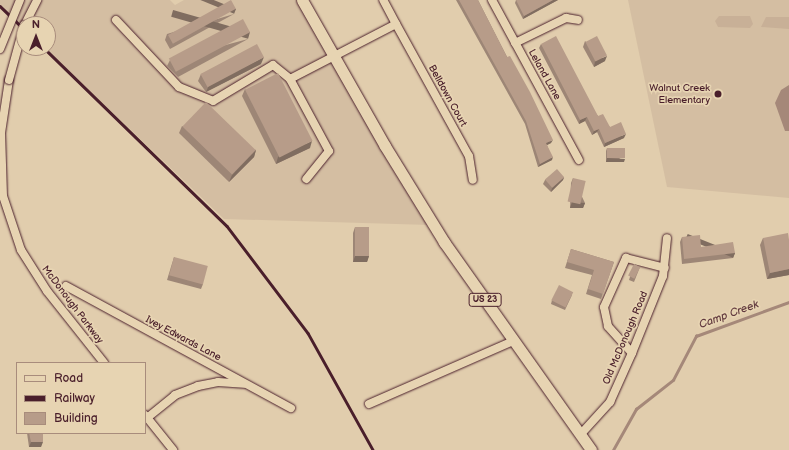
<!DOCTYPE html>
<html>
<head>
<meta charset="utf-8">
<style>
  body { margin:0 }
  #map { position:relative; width:789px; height:450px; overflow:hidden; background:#e1cdad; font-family:"Balsamiq Sans",sans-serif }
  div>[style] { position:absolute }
  .built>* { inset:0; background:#d4bea2 }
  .green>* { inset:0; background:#c8b097 }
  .water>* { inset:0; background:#a58879 }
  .stream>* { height:2.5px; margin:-1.25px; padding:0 1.25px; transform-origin:1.25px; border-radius:1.25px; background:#a58879 }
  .roads { filter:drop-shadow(0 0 1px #4a1f2b) drop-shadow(0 0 1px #4a1f2b) }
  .minor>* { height:8px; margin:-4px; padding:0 4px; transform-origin:4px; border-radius:4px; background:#e7d4b2 }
  .major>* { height:11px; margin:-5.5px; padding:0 5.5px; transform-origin:5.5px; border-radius:5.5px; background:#e7d4b2 }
  .rail>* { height:2.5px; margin:-1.25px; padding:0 1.25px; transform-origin:1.25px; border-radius:1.25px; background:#4a1f2b }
  .bridges { filter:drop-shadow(0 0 1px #4a1f2b) drop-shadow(0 0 1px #4a1f2b) }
  .minor-bridge>* { height:8px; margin:-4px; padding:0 4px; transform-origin:4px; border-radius:4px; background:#e7d4b2 }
  .wall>* { inset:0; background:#9d8676 }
  .shaded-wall>* { inset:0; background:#806d60; transform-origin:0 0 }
  .building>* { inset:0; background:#b79c89; transform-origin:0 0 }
  .dots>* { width:11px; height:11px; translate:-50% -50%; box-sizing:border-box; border:2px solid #e7d4b2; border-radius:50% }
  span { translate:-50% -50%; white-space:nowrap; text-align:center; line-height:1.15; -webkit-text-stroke:3.5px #e7d4b2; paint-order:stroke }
  .shield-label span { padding:1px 3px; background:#e7d4b2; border:1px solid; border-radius:3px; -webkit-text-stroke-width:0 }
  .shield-label { font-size:9px; color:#4a1f2b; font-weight:700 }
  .street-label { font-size:10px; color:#4a1f2b }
  .poi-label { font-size:10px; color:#4a1f2b }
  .right { translate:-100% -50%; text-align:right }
  .water-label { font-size:11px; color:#61393e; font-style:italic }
  .legend { position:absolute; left:16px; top:362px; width:130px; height:72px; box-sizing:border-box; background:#e7d4b2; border:1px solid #a88c7c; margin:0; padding:5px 7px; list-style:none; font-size:12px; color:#4a1f2b }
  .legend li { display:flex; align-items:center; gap:8px; height:20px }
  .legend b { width:20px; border:1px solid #a88c7c }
  .north { position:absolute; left:16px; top:16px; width:40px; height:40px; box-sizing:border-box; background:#e7d4b2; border:1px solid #a88c7c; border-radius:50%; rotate:0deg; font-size:11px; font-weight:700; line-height:16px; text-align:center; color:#4a1f2b }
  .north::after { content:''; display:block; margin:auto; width:14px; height:18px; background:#4a1f2b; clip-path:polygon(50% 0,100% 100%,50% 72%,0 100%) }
</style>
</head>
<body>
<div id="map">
  <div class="built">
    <i style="clip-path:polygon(0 0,170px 0,175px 5px,184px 0,300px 0,430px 225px,224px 219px,45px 48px,48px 48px,48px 24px,24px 24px,24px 28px,0 5px)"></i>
    <i style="clip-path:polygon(628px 0,789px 0,789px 198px,667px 187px)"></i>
  </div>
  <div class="green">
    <i style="clip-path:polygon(719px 16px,750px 16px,753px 24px,750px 28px,718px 27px,715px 21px)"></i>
    <i style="clip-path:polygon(766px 17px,789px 17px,789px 29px,761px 27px)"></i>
  </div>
  <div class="water">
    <i style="clip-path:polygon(789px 85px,789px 131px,785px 131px,775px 103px,781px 90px)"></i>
  </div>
  <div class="stream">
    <i style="left:613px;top:450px;width:47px;rotate:-60.7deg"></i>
    <i style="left:636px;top:409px;width:47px;rotate:-38.1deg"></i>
    <i style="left:673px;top:380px;width:50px;rotate:-62.4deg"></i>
    <i style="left:696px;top:336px;width:99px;rotate:-20.1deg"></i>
  </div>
  <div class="roads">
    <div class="minor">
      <i style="left:492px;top:0;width:182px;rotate:61.5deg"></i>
      <i style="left:116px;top:20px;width:92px;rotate:46.8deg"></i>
      <i style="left:179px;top:87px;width:37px;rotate:22deg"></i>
      <i style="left:213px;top:101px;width:70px;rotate:-31deg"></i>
      <i style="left:273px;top:65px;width:22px;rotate:39deg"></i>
      <i style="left:290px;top:79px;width:119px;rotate:-27.4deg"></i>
      <i style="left:396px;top:24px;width:27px;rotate:-118deg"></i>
      <i style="left:25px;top:24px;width:27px;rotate:-63deg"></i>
      <i style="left:396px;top:24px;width:151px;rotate:61.1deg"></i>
      <i style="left:469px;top:156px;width:24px;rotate:81deg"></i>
      <i style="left:515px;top:43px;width:57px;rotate:-26.1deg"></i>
      <i style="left:566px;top:18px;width:12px;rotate:9deg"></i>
      <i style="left:290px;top:79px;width:82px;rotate:61.6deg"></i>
      <i style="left:329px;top:151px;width:36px;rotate:129deg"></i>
      <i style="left:9px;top:80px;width:54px;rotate:98.6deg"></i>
      <i style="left:1px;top:133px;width:63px;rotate:88.2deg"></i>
      <i style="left:3px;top:196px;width:57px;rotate:71.6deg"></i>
      <i style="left:21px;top:250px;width:49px;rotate:57.6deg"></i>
      <i style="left:47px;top:291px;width:92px;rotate:51.6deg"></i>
      <i style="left:66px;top:286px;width:256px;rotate:28.5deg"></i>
      <i style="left:632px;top:353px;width:36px;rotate:-132deg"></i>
      <i style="left:608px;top:326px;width:19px;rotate:-102deg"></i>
      <i style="left:604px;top:307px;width:54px;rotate:-65.8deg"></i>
      <i style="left:626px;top:258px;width:40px;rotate:14.4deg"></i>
      <i style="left:369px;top:404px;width:157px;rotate:-23.6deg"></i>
      <i style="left:145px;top:415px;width:45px;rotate:51.3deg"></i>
      <i style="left:147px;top:418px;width:36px;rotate:-39deg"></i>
      <i style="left:175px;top:395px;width:25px;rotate:-21deg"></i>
      <i style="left:198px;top:386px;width:20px;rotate:-11deg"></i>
      <i style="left:218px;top:382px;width:26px;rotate:4deg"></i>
      <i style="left:580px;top:435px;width:45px;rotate:-47.7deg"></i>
      <i style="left:610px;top:402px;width:54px;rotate:-65.8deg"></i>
      <i style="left:632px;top:353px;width:83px;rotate:-68.1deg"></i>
      <i style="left:663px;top:276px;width:38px;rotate:-84deg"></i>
    </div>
    <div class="major">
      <i style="left:302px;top:0;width:168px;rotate:60.4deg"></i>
      <i style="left:385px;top:146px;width:113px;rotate:58.4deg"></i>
      <i style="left:444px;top:242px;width:255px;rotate:54.7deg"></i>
    </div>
  </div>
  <div class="rail">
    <i style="left:0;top:6px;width:33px;rotate:44deg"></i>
    <i style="left:44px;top:48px;width:255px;rotate:44.2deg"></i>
    <i style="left:227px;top:226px;width:134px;rotate:52.9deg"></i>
    <i style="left:308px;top:333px;width:134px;rotate:60.9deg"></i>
  </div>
  <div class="bridges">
    <div class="minor-bridge">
      <i style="left:0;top:49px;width:53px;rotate:-67.8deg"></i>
      <i style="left:9px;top:80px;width:57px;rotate:-74.7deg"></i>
    </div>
  </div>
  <div class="wall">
    <i style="clip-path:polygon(456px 0,478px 0,551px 143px,547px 145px,552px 160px,538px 167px,525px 124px)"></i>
    <i style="clip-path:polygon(516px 0,558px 0,523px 19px,515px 3px)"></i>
    <i style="clip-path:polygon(234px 14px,170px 49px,165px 40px,167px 34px)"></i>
    <i style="clip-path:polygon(248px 39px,178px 77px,167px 66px,170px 60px)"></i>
    <i style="clip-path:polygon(585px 41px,605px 61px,594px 67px,583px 47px)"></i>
    <i style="clip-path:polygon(541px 44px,598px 116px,610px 127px,624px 138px,604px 147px,597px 132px,592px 135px,585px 121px,579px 124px,539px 48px)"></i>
    <i style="clip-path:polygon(261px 64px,206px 92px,198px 81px,201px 74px)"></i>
    <i style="clip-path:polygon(245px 89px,310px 148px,276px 164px,242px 96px)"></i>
    <i style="clip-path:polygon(182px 126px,256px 150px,254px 157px,229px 182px,179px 133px)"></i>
    <i style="clip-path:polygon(607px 148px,624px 162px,606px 162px,606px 151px)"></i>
    <i style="clip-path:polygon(564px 177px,563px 180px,551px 192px,543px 184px,545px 180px)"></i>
    <i style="clip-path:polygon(573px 178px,585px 203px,583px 208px,570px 208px,571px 183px)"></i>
    <i style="clip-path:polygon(355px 227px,369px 256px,367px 262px,353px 262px,353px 233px)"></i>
    <i style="clip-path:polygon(682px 237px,701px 247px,735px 253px,733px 258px,682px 264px,680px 242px)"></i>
    <i style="clip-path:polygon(763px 238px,789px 240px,789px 275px,767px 279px,760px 245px)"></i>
    <i style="clip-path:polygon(571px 249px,614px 262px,601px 299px,586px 294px,592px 275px,565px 268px)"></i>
    <i style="clip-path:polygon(174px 257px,203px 284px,201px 289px,167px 280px)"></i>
    <i style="clip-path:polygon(634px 264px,640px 267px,634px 282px,629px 280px)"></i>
    <i style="clip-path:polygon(572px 295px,565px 310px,551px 304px,552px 300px)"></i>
    <i style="clip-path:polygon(27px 433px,43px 433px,41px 447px,29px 447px)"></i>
  </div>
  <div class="shaded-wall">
    <i style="clip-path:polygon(553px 0,558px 0,523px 19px,524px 16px)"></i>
    <i style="left:236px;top:9px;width:5px;height:73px;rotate:112deg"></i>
    <i style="left:250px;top:32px;width:7px;height:80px;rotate:106deg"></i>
    <i style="clip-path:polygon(607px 56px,605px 61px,594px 67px,595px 61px)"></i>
    <i style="clip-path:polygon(264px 57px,261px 64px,206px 92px,209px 85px)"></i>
    <i style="clip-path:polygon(587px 117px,585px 121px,579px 124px,580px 120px)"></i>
    <i style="clip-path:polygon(599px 129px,597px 132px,592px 135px,594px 131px)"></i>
    <i style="clip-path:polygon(626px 134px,624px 138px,604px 147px,605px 143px)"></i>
    <i style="clip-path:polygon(553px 140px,551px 143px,545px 146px,546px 143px)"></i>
    <i style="clip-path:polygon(312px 141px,310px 148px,276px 164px,278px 157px)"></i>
    <i style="clip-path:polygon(256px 150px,254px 157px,229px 182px,232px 175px)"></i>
    <i style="clip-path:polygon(553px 157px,552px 160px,538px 167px,540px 164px)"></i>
    <i style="clip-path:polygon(607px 158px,625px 159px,624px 162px,606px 162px)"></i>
    <i style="clip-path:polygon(564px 177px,563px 180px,551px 192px,552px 188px)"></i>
    <i style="clip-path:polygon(572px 202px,585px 203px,583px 208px,570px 208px)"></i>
    <i style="left:735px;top:253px;width:5px;height:51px;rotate:112deg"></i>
    <i style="clip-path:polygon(355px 256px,369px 256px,367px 262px,353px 262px)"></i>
    <i style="clip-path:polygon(789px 269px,789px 275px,767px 279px,770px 273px)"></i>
    <i style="clip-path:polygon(31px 442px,43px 442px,41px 447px,29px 447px)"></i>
  </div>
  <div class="building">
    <i style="left:231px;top:0;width:10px;height:72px;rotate:61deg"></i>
    <i style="clip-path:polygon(459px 0,478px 0,507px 57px,510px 56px,530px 92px,553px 140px,546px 143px,553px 157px,540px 164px,526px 121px)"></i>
    <i style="clip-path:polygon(516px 0,553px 0,524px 16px)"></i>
    <i style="left:243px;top:19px;width:15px;height:84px;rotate:62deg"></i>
    <i style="clip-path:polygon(556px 36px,598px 116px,603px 114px,610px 127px,621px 122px,626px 134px,605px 143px,599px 129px,594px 131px,587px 117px,580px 120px,541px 44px)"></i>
    <i style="left:597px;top:36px;width:22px;height:13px;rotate:63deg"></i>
    <i style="left:257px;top:44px;width:15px;height:64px;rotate:62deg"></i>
    <i style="left:278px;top:73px;width:76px;height:37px;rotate:63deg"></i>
    <i style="left:206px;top:102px;width:69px;height:34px;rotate:44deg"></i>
    <i style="left:607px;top:148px;width:18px;height:10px"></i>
    <i style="left:557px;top:169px;width:11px;height:16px;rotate:49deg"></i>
    <i style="left:573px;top:178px;width:13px;height:24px;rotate:13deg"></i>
    <i style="left:355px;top:227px;width:14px;height:29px"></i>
    <i style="clip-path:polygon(788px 233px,789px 240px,789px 269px,770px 273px,763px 238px)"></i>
    <i style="clip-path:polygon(700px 235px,701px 247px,733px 242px,735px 253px,684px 259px,682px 237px)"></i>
    <i style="clip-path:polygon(571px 249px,614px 262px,603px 294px,588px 289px,594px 270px,567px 262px)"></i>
    <i style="left:174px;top:257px;width:35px;height:19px;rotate:15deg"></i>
    <i style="left:634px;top:264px;width:7px;height:13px;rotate:27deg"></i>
    <i style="left:559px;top:285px;width:16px;height:17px;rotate:27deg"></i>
    <i style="clip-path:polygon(29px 433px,43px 433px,43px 442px,31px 442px)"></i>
  </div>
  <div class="dots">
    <i style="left:718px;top:94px;background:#4a1f2b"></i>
  </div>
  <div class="shield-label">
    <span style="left:485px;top:300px">US 23</span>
  </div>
  <div class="street-label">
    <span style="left:544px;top:75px;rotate:61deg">Leland Lane</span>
    <span style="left:447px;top:96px;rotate:61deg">Belldown Court</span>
    <span style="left:72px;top:305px;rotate:53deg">McDonough Parkway</span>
    <span style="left:626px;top:338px;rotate:-67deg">Old McDonough Road</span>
    <span style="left:183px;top:339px;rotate:28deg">Ivey Edwards Lane</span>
  </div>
  <div class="poi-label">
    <span class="right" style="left:710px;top:94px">Walnut Creek<br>Elementary</span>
  </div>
  <div class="water-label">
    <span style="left:729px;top:315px;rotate:-20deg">Camp Creek</span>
  </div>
  <ul class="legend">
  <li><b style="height:5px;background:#e7d4b2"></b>Road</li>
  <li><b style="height:5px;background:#4a1f2b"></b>Railway</li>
  <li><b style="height:11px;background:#b79c89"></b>Building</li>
  </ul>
  <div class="north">N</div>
</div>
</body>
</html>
